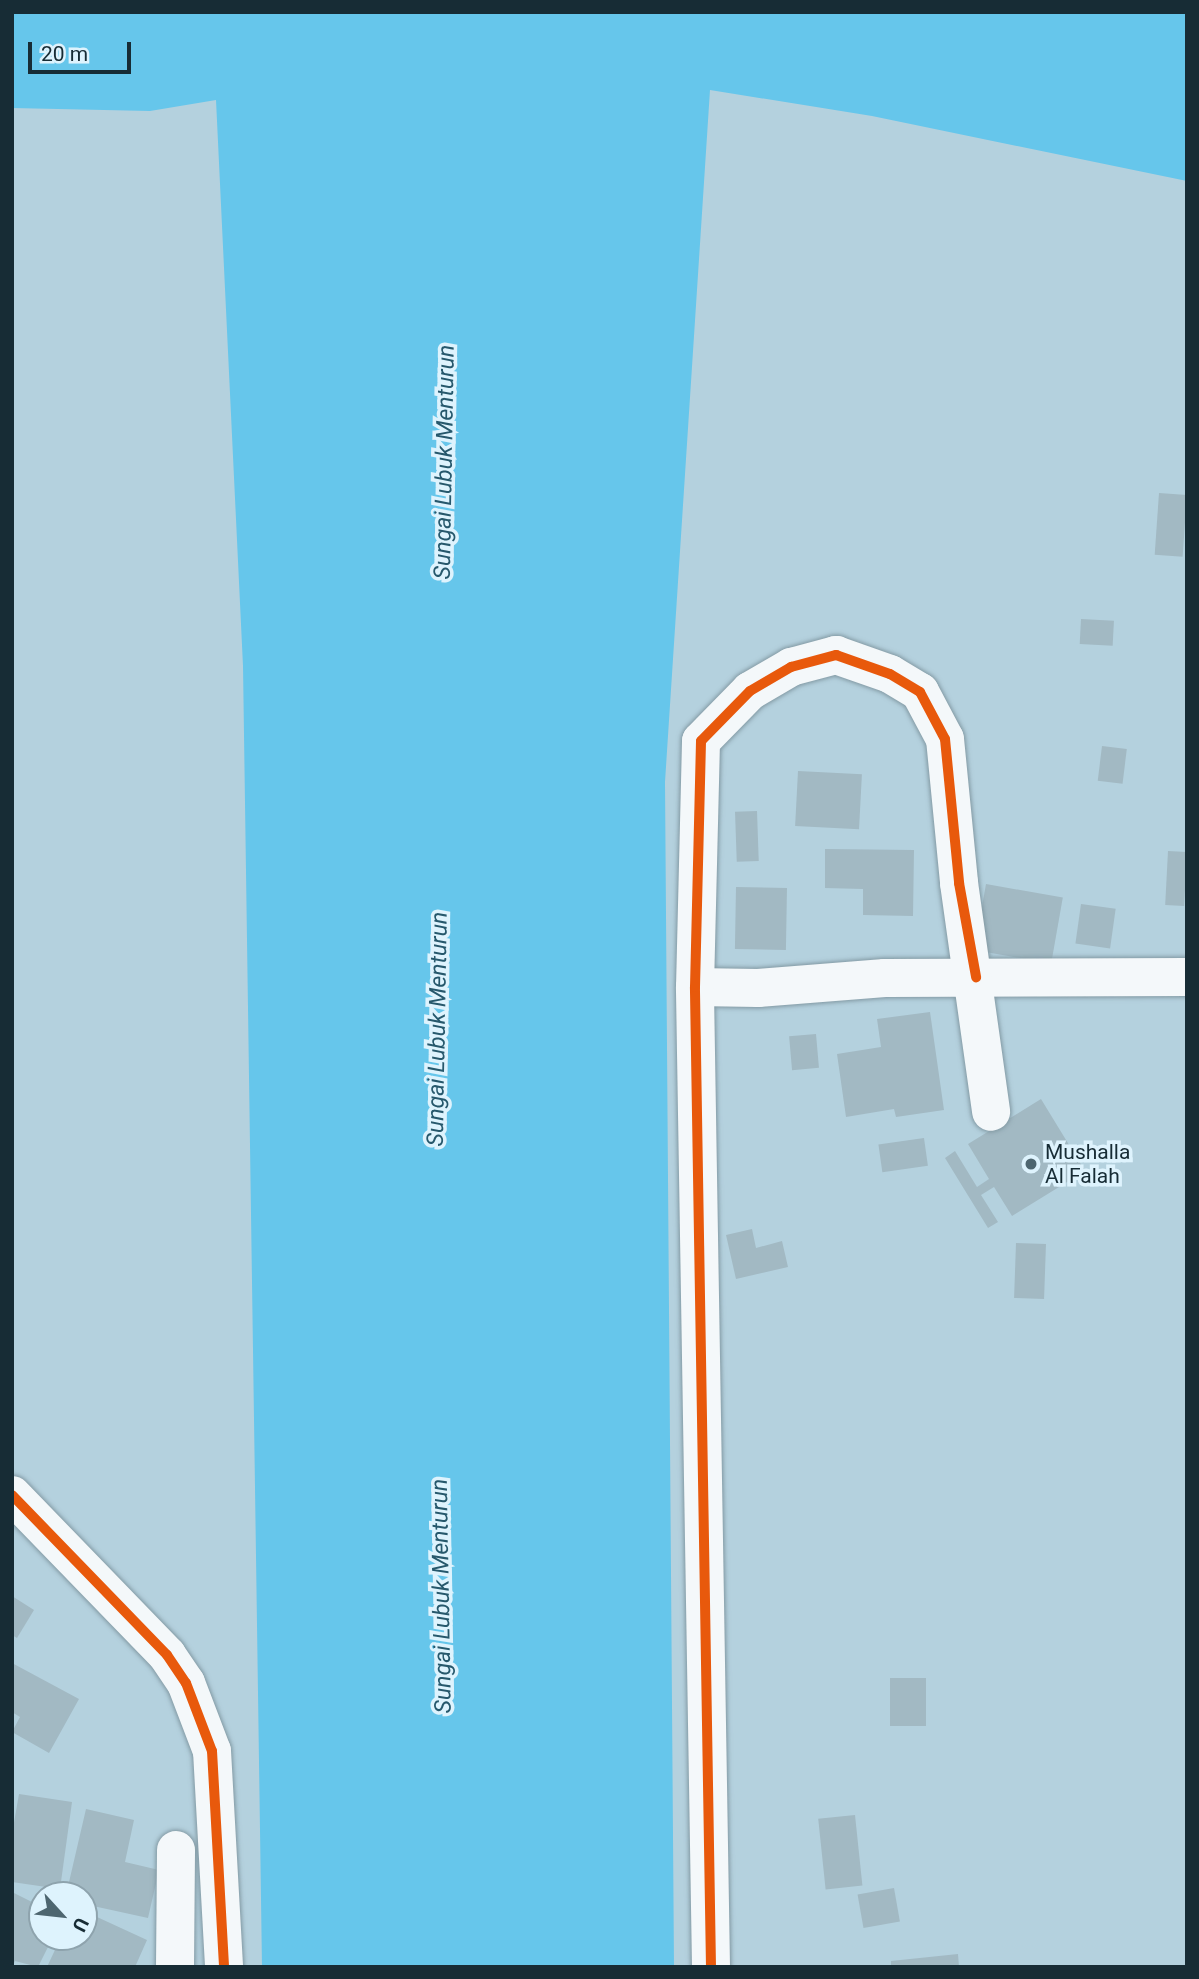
<!DOCTYPE html>
<html>
<head>
<meta charset="utf-8">
<style>
  body { margin:0 }
  #map { position:relative; width:1199px; height:1979px; overflow:hidden; background:#b4d1de; font-family:Roboto,sans-serif }
  div>[style] { position:absolute }
  .water>* { inset:0; background:#66c6eb }
  .building>* { inset:0; background:#a2b9c3; transform-origin:0 0 }
  .roads { filter:drop-shadow(0 0 2px #839aa4) drop-shadow(0 0 2px #839aa4) }
  .minor>* { height:38px; margin:-19px; padding:0 19px; transform-origin:19px; border-radius:19px; background:#f4f8fa }
  .cycleway>* { height:10px; margin:-5px; padding:0 5px; transform-origin:5px; border-radius:5px; background:#e8590c }
  .dots>* { width:19px; height:19px; translate:-50% -50%; box-sizing:border-box; border:4px solid #def3fd; border-radius:50% }
  span { translate:-50% -50%; white-space:nowrap; text-align:center; line-height:1.15; -webkit-text-stroke:7px #def3fd; paint-order:stroke }
  .poi-label { font-size:21px; color:#172c35 }
  .left { translate:0 -50%; text-align:left }
  .water-label { font-size:23px; color:#26586c; font-style:italic }
  .frame { position:absolute; inset:0; border:14px solid #172c35; pointer-events:none }
  .north { position:absolute; left:28px; top:1881px; width:70px; height:70px; box-sizing:border-box; background:#def3fd; border:2px solid #8ea3ad; border-radius:50%; rotate:117deg; font-size:19px; font-weight:700; line-height:28px; text-align:center; color:#172c35 }
  .north::after { content:''; display:block; margin:auto; width:24px; height:32px; background:#4e6670; clip-path:polygon(50% 0,100% 100%,50% 72%,0 100%) }
  .scale { position:absolute; left:28px; top:42px; width:103px; height:32px; box-sizing:border-box; border:4px solid #172c35; border-top:0; padding-left:9px; font-size:21px; line-height:24px; white-space:nowrap; color:#172c35; -webkit-text-stroke:5px #def3fd; paint-order:stroke }
</style>
</head>
<body>
<div id="map">
  <div class="water">
    <i style="clip-path:polygon(12px 12px,1187px 12px,1187px 181px,872px 116px,710px 90px,665px 782px,674px 1967px,262px 1967px,243px 666px,216px 100px,150px 111px,12px 108px)"></i>
  </div>
  <div class="building">
    <i style="left:1159px;top:493px;width:28px;height:62px;rotate:4deg"></i>
    <i style="left:1081px;top:619px;width:33px;height:25px;rotate:3deg"></i>
    <i style="left:1102px;top:746px;width:25px;height:35px;rotate:7deg"></i>
    <i style="left:798px;top:771px;width:64px;height:55px;rotate:3deg"></i>
    <i style="left:757px;top:811px;width:50px;height:22px;rotate:88deg"></i>
    <i style="clip-path:polygon(825px 849px,914px 850px,913px 916px,863px 915px,863px 889px,825px 888px)"></i>
    <i style="left:1168px;top:851px;width:19px;height:54px;rotate:3deg"></i>
    <i style="left:986px;top:884px;width:78px;height:67px;rotate:10deg"></i>
    <i style="left:736px;top:887px;width:51px;height:62px;rotate:1deg"></i>
    <i style="left:1081px;top:904px;width:35px;height:40px;rotate:8deg"></i>
    <i style="clip-path:polygon(930px 1012px,944px 1110px,896px 1117px,894px 1109px,846px 1117px,837px 1054px,881px 1047px,877px 1019px)"></i>
    <i style="left:816px;top:1034px;width:34px;height:27px;rotate:85deg"></i>
    <i style="clip-path:polygon(1041px 1099px,1085px 1171px,1012px 1216px,994px 1187px,981px 1195px,998px 1222px,988px 1228px,945px 1158px,955px 1151px,977px 1187px,989px 1179px,968px 1144px)"></i>
    <i style="left:924px;top:1138px;width:28px;height:46px;rotate:82deg"></i>
    <i style="clip-path:polygon(752px 1229px,756px 1248px,782px 1241px,788px 1267px,736px 1279px,726px 1235px)"></i>
    <i style="left:1016px;top:1243px;width:30px;height:55px;rotate:2deg"></i>
    <i style="clip-path:polygon(12px 1596px,34px 1610px,17px 1638px,12px 1635px)"></i>
    <i style="clip-path:polygon(12px 1663px,79px 1699px,49px 1753px,12px 1732px,20px 1717px,12px 1712px)"></i>
    <i style="left:926px;top:1678px;width:48px;height:36px;rotate:90deg"></i>
    <i style="clip-path:polygon(19px 1794px,72px 1802px,60px 1889px,12px 1882px,12px 1834px)"></i>
    <i style="clip-path:polygon(86px 1809px,134px 1820px,125px 1862px,159px 1870px,148px 1918px,84px 1904px,84px 1895px,66px 1895px)"></i>
    <i style="left:855px;top:1815px;width:71px;height:37px;rotate:84deg"></i>
    <i style="left:894px;top:1888px;width:34px;height:37px;rotate:80deg"></i>
    <i style="clip-path:polygon(12px 1892px,42px 1907px,42px 1937px,53px 1937px,38px 1967px,15px 1961px,12px 1967px)"></i>
    <i style="clip-path:polygon(84px 1911px,147px 1940px,135px 1967px,47px 1967px,61px 1937px,84px 1937px)"></i>
    <i style="clip-path:polygon(958px 1954px,959px 1967px,891px 1967px,891px 1961px)"></i>
  </div>
  <div class="roads">
    <div class="minor">
      <i style="left:695px;top:987px;width:63px;rotate:0.9deg"></i>
      <i style="left:758px;top:988px;width:127px;rotate:-4.5deg"></i>
      <i style="left:885px;top:978px;width:302px;rotate:-0.2deg"></i>
      <i style="left:12px;top:1495px;width:223px;rotate:45.9deg"></i>
      <i style="left:167px;top:1655px;width:34px;rotate:56deg"></i>
      <i style="left:186px;top:1683px;width:73px;rotate:69.1deg"></i>
      <i style="left:212px;top:1751px;width:216px;rotate:86.8deg"></i>
      <i style="left:175px;top:1967px;width:117px;rotate:-89.5deg"></i>
      <i style="left:711px;top:1967px;width:980px;rotate:-90.94deg"></i>
      <i style="left:695px;top:987px;width:246px;rotate:-88.6deg"></i>
      <i style="left:701px;top:741px;width:70px;rotate:-45.6deg"></i>
      <i style="left:750px;top:691px;width:48px;rotate:-30.3deg"></i>
      <i style="left:791px;top:667px;width:47px;rotate:-14.9deg"></i>
      <i style="left:836px;top:655px;width:57px;rotate:19.4deg"></i>
      <i style="left:890px;top:674px;width:35px;rotate:31deg"></i>
      <i style="left:920px;top:692px;width:53px;rotate:62deg"></i>
      <i style="left:945px;top:739px;width:145px;rotate:84.4deg"></i>
      <i style="left:959px;top:883px;width:231px;rotate:82deg"></i>
    </div>
  </div>
  <div class="cycleway">
    <i style="left:12px;top:1495px;width:223px;rotate:45.9deg"></i>
    <i style="left:167px;top:1655px;width:34px;rotate:56deg"></i>
    <i style="left:186px;top:1683px;width:73px;rotate:69.1deg"></i>
    <i style="left:212px;top:1751px;width:216px;rotate:86.8deg"></i>
    <i style="left:711px;top:1967px;width:980px;rotate:-90.94deg"></i>
    <i style="left:695px;top:987px;width:246px;rotate:-88.6deg"></i>
    <i style="left:701px;top:741px;width:70px;rotate:-45.6deg"></i>
    <i style="left:750px;top:691px;width:48px;rotate:-30.3deg"></i>
    <i style="left:791px;top:667px;width:47px;rotate:-14.9deg"></i>
    <i style="left:836px;top:655px;width:57px;rotate:19.4deg"></i>
    <i style="left:890px;top:674px;width:35px;rotate:31deg"></i>
    <i style="left:920px;top:692px;width:53px;rotate:62deg"></i>
    <i style="left:945px;top:739px;width:145px;rotate:84.4deg"></i>
    <i style="left:959px;top:883px;width:96px;rotate:79.7deg"></i>
  </div>
  <div class="dots">
    <i style="left:1031px;top:1164px;background:#4e6670"></i>
  </div>
  <div class="poi-label">
    <span class="left" style="left:1045px;top:1164px">Mushalla<br>Al Falah</span>
  </div>
  <div class="water-label">
    <span style="left:445px;top:462px;rotate:-89deg">Sungai Lubuk Menturun</span>
    <span style="left:438px;top:1029px;rotate:-89deg">Sungai Lubuk Menturun</span>
    <span style="left:442px;top:1596px;rotate:-91deg">Sungai Lubuk Menturun</span>
  </div>
  <div class="frame"></div>
  <div class="north">U</div>
  <div class="scale">20 m</div>
</div>
</body>
</html>
